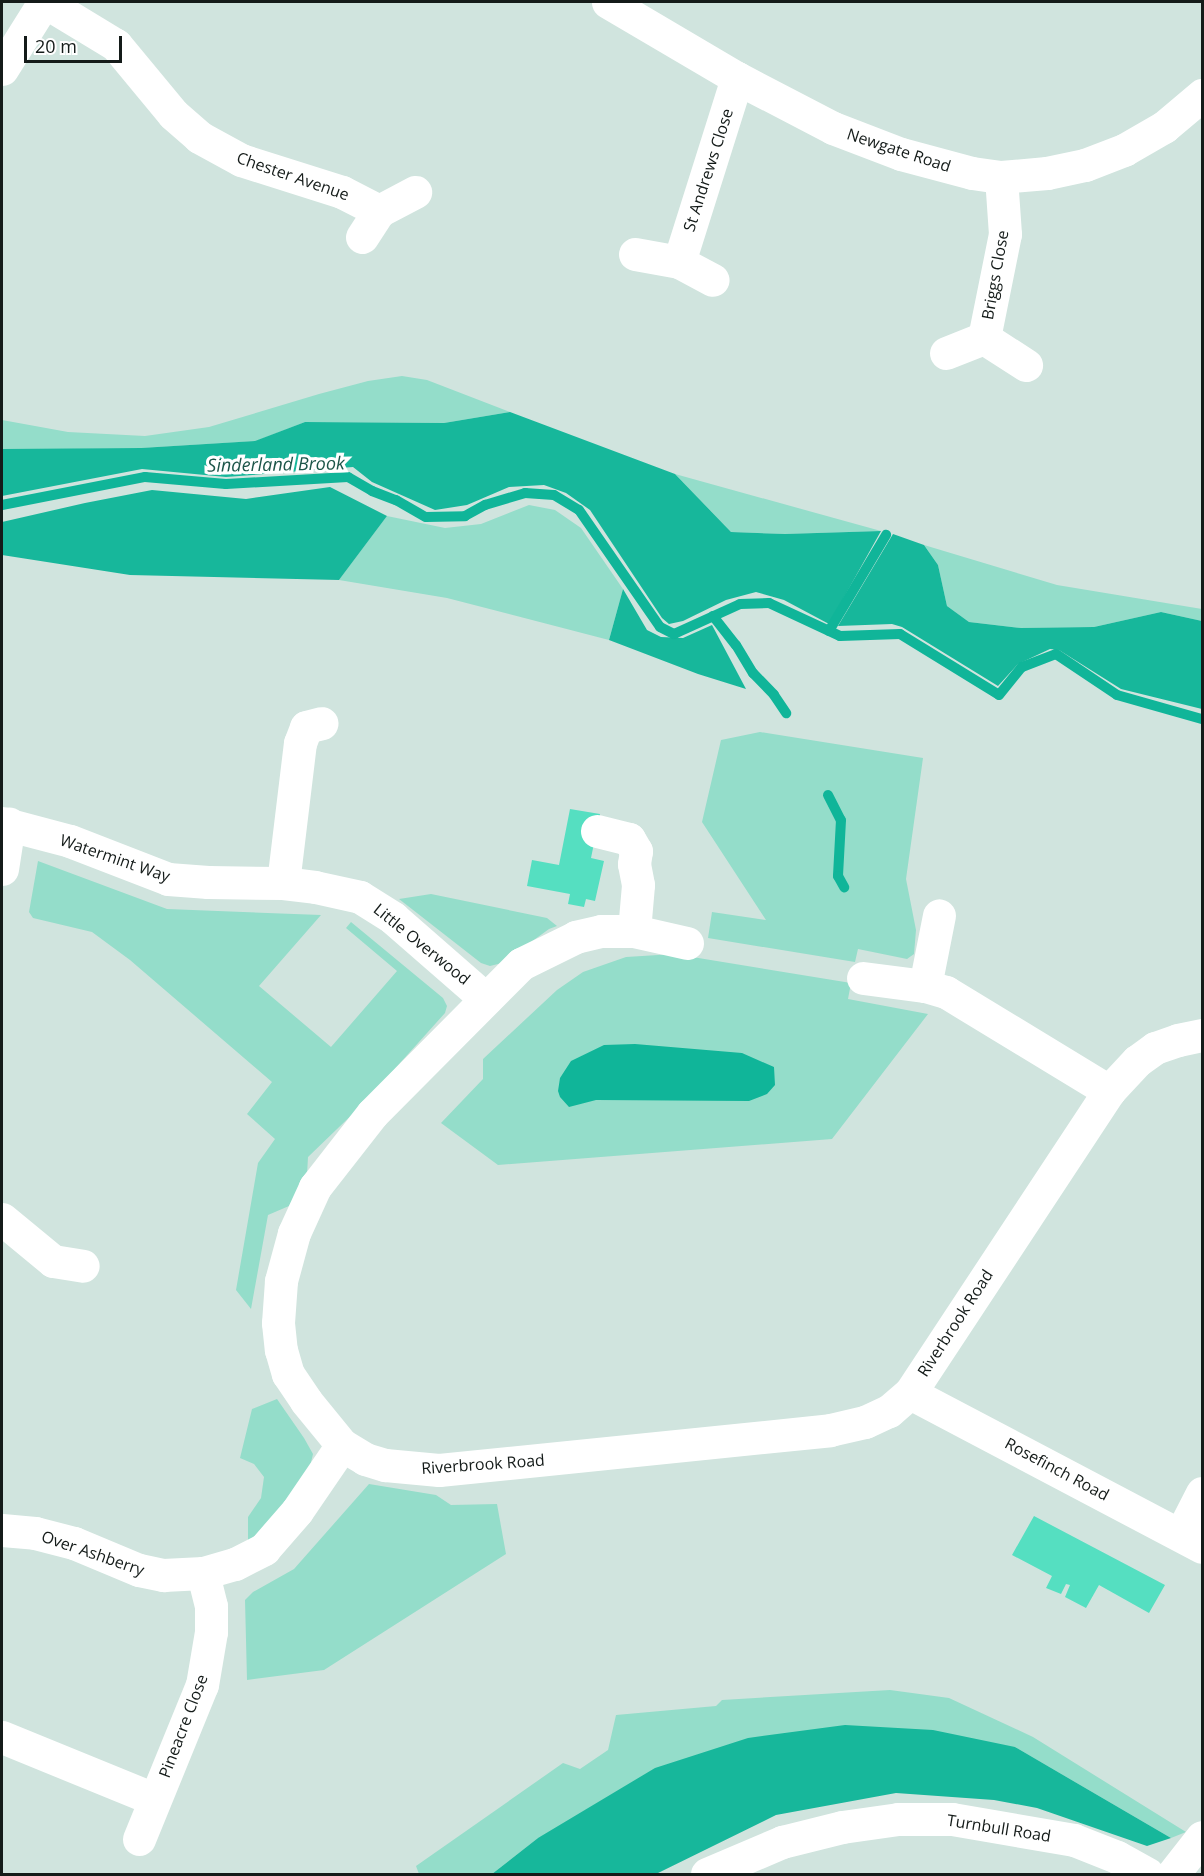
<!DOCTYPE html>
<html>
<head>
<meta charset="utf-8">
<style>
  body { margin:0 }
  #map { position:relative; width:1204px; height:1876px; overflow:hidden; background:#d0e4de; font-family:"Open Sans",sans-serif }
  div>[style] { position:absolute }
  .green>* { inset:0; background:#94ddca }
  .forest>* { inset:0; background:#17b79b }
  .water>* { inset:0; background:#10b599 }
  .stream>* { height:10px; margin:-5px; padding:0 5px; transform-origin:5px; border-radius:5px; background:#10b599 }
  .building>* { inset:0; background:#55dfc1 }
  .street>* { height:33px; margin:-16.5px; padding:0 16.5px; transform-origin:16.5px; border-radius:16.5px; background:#fff }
  .secondary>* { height:33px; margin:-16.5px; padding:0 16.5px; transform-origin:16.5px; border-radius:16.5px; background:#fff }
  span { translate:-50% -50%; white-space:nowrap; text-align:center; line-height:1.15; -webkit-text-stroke:6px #fff; paint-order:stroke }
  .street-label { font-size:16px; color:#141b19 }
  .water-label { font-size:18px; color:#1c5549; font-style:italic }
  .frame { position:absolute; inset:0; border:3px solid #141b19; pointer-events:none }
  .scale { position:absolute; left:24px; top:36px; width:98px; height:27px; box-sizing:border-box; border:3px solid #141b19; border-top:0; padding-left:8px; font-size:18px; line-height:21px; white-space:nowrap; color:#141b19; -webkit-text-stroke:4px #fff; paint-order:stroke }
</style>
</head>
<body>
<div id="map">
  <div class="green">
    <i style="clip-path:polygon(402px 376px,427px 380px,510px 412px,444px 423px,305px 422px,256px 441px,141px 448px,2px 450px,2px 420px,68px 432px,145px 436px,209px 427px,319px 394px,368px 381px)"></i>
    <i style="clip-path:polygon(675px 474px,881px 531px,785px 534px,731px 532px)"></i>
    <i style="clip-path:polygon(529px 505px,555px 510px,581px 528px,623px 589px,609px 640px,447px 598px,339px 580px,387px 516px,445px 528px,481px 524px)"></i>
    <i style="clip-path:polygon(924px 545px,1057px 585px,1202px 609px,1202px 621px,1161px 612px,1094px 627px,1021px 628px,969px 622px,947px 606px,938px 565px)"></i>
    <i style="clip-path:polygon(760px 732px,923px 758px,906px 879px,916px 930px,914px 954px,907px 959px,858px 949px,855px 962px,708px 938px,712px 912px,766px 920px,702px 822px,721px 740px)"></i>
    <i style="clip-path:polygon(38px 861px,167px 909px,321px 915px,259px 986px,331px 1047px,397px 971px,346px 928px,351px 922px,443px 998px,447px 1006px,445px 1013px,365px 1102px,308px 1157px,307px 1175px,289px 1206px,268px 1215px,251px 1309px,236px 1290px,258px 1163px,275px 1139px,247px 1114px,272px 1082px,130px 960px,92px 932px,33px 918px,29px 912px)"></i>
    <i style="clip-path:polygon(431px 894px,547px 918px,557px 926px,549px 929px,502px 963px,490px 966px,481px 963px,399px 899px)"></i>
    <i style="clip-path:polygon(674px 954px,851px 983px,848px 999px,928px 1014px,832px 1139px,498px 1165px,441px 1123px,483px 1079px,483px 1059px,557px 990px,583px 972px,626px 957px)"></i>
    <i style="clip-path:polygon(277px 1399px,304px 1438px,313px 1454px,309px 1471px,272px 1523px,248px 1541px,248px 1517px,261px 1498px,264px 1477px,254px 1464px,240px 1458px,252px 1409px)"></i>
    <i style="clip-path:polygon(369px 1484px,436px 1495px,451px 1505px,497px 1504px,506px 1554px,324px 1670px,247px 1680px,245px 1600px,253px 1592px,294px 1569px)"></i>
    <i style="clip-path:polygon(890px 1690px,949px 1698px,1033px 1737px,1186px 1832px,1171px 1838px,1015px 1747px,538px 1838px,492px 1874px,419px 1874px,416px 1866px,563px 1763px,580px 1769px,608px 1750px,616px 1715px,716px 1706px,722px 1700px)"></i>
  </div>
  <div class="forest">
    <i style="clip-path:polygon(510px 412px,675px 474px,731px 532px,785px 534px,881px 531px,829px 624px,784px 600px,756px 592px,726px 600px,683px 621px,669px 624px,662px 618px,590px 510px,566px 493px,544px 485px,509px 487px,467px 505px,435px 510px,372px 482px,353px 467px,226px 477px,142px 469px,2px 496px,2px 449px,141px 448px,255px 441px,305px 422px,444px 423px)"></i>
    <i style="clip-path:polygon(330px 487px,387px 516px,339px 580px,130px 575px,2px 555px,2px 522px,85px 503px,152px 490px,246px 499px)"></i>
    <i style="clip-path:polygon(893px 534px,924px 545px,938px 565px,947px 606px,969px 622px,1021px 628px,1094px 627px,1161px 612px,1202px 621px,1202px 709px,1121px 689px,1059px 650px,1050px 649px,1018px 664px,998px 686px,902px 627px,892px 624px,838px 626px)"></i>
    <i style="clip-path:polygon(623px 589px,647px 630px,661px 637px,683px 638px,712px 625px,746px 689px,698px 674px,609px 640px)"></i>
    <i style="clip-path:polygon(845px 1725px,933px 1730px,1015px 1747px,1171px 1838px,1147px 1846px,1037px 1808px,994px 1800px,896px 1793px,776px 1815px,656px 1874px,492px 1874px,538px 1838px,655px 1768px,748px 1738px)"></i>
  </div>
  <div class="water">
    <i style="clip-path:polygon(635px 1044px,742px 1053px,774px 1067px,775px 1085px,767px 1094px,749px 1101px,596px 1100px,569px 1107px,560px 1097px,558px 1091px,560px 1078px,571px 1061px,604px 1045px)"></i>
  </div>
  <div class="stream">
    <i style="left:2px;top:505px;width:146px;rotate:-11.1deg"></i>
    <i style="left:145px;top:477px;width:81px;rotate:4.9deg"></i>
    <i style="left:226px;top:484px;width:122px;rotate:-3.3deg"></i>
    <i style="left:348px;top:477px;width:28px;rotate:30deg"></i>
    <i style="left:372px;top:491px;width:26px;rotate:21deg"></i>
    <i style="left:396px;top:500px;width:34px;rotate:30deg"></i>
    <i style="left:426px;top:517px;width:39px;rotate:-1deg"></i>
    <i style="left:465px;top:516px;width:23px;rotate:-29deg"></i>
    <i style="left:485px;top:505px;width:42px;rotate:-16.7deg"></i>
    <i style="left:525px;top:493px;width:29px;rotate:4deg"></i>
    <i style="left:554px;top:495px;width:29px;rotate:31deg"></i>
    <i style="left:579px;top:510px;width:142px;rotate:55.3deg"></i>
    <i style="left:660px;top:627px;width:16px;rotate:27deg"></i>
    <i style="left:674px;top:634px;width:72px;rotate:-24.4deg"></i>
    <i style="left:740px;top:604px;width:29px;rotate:-2deg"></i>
    <i style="left:769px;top:603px;width:78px;rotate:24.9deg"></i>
    <i style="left:840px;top:636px;width:60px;rotate:-1.9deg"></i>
    <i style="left:900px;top:634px;width:116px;rotate:31.6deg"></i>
    <i style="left:999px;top:695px;width:36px;rotate:-51deg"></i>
    <i style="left:1022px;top:667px;width:36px;rotate:-21deg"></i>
    <i style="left:1056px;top:654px;width:73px;rotate:33.9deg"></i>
    <i style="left:1117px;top:695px;width:88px;rotate:15.8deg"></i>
    <i style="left:713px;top:616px;width:37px;rotate:52deg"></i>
    <i style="left:736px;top:645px;width:33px;rotate:59deg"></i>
    <i style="left:753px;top:673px;width:30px;rotate:46deg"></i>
    <i style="left:774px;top:695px;width:22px;rotate:56deg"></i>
    <i style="left:829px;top:631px;width:112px;rotate:-59.3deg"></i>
    <i style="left:828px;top:795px;width:28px;rotate:63deg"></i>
    <i style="left:841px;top:820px;width:56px;rotate:93.1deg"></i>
    <i style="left:838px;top:876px;width:13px;rotate:61deg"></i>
  </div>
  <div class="building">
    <i style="clip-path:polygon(570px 809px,600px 814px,591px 858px,604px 861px,595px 901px,586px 899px,584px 907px,568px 904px,570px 894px,527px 886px,532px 860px,559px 865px)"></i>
    <i style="clip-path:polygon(1034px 1516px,1165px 1585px,1149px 1613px,1099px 1585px,1086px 1608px,1065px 1597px,1070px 1585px,1066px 1584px,1061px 1594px,1046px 1588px,1052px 1576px,1012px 1555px)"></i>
  </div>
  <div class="street">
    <i style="left:45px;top:2px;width:83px;rotate:31.2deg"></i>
    <i style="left:116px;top:45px;width:89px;rotate:50.4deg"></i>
    <i style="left:173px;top:114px;width:35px;rotate:41deg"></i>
    <i style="left:199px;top:137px;width:48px;rotate:28.7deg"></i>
    <i style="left:241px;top:160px;width:106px;rotate:17.6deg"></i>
    <i style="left:342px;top:192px;width:42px;rotate:27.2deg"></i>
    <i style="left:608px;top:2px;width:150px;rotate:30.5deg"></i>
    <i style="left:737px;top:78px;width:108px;rotate:27.5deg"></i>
    <i style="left:833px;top:128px;width:73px;rotate:20.9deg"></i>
    <i style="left:901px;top:154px;width:73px;rotate:15deg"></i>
    <i style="left:972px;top:173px;width:29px;rotate:8deg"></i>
    <i style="left:1001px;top:177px;width:46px;rotate:-5deg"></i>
    <i style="left:1047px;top:173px;width:39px;rotate:-12deg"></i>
    <i style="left:1085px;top:165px;width:42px;rotate:-21deg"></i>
    <i style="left:1124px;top:150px;width:46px;rotate:-29.9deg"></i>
    <i style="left:1164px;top:127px;width:50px;rotate:-40.1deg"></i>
    <i style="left:2px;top:69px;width:79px;rotate:-57.9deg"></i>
    <i style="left:362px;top:237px;width:31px;rotate:-57deg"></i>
    <i style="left:379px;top:211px;width:41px;rotate:-27.8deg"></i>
    <i style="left:635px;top:254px;width:45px;rotate:10.3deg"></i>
    <i style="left:679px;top:262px;width:38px;rotate:28deg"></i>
    <i style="left:679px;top:262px;width:193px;rotate:-72.5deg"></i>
    <i style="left:984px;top:338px;width:106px;rotate:-78.6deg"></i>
    <i style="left:1005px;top:234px;width:57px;rotate:-94deg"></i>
    <i style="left:946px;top:353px;width:41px;rotate:-21.5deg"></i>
    <i style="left:984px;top:338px;width:50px;rotate:32.7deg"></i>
    <i style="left:2px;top:823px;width:70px;rotate:14.8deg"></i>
    <i style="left:70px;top:841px;width:105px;rotate:21.2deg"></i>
    <i style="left:168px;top:879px;width:40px;rotate:4.3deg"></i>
    <i style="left:208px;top:882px;width:75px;rotate:0.8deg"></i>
    <i style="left:283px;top:883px;width:32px;rotate:7deg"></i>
    <i style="left:315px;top:887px;width:46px;rotate:12.5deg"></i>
    <i style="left:360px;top:897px;width:39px;rotate:32deg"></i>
    <i style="left:393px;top:918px;width:123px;rotate:41.1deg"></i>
    <i style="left:597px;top:831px;width:33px;rotate:14deg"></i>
    <i style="left:629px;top:839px;width:14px;rotate:60deg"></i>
    <i style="left:636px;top:851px;width:13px;rotate:99deg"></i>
    <i style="left:634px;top:864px;width:21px;rotate:79deg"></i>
    <i style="left:638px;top:885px;width:46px;rotate:95deg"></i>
    <i style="left:2px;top:869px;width:46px;rotate:-81.2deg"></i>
    <i style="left:283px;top:883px;width:141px;rotate:-83.1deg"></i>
    <i style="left:300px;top:743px;width:17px;rotate:-69deg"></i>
    <i style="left:306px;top:727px;width:16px;rotate:-14deg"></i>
    <i style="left:687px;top:943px;width:54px;rotate:-167.2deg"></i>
    <i style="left:634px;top:931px;width:33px;rotate:180deg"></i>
    <i style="left:601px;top:931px;width:26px;rotate:167deg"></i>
    <i style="left:576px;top:937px;width:61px;rotate:153.9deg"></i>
    <i style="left:521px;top:964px;width:211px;rotate:134.8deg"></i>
    <i style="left:372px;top:1114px;width:93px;rotate:128deg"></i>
    <i style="left:315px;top:1187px;width:51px;rotate:114.5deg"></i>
    <i style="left:294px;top:1233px;width:50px;rotate:105.2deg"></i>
    <i style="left:281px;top:1281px;width:42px;rotate:94.1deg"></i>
    <i style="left:278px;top:1323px;width:27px;rotate:84deg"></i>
    <i style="left:281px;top:1350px;width:25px;rotate:74deg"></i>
    <i style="left:288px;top:1374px;width:32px;rotate:56deg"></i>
    <i style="left:306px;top:1401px;width:57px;rotate:50.7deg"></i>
    <i style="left:342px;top:1445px;width:27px;rotate:31deg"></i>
    <i style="left:365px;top:1459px;width:21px;rotate:17deg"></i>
    <i style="left:385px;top:1465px;width:54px;rotate:5.3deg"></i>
    <i style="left:439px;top:1470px;width:393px;rotate:-5.8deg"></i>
    <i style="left:830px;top:1430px;width:36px;rotate:-13deg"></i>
    <i style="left:865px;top:1422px;width:26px;rotate:-25deg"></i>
    <i style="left:889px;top:1411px;width:28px;rotate:-41deg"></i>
    <i style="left:910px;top:1393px;width:362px;rotate:-56.6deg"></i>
    <i style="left:1109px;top:1091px;width:41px;rotate:-47deg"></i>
    <i style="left:1137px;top:1061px;width:22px;rotate:-36deg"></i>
    <i style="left:1155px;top:1048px;width:24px;rotate:-19deg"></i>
    <i style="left:1178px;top:1040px;width:25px;rotate:-12deg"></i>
    <i style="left:863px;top:978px;width:63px;rotate:7.4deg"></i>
    <i style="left:925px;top:986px;width:22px;rotate:16deg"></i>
    <i style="left:946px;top:992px;width:191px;rotate:31.3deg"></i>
    <i style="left:925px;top:986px;width:72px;rotate:-78.8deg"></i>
    <i style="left:2px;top:1219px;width:66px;rotate:39.5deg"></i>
    <i style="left:53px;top:1261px;width:30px;rotate:9deg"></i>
    <i style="left:910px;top:1393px;width:330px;rotate:27.8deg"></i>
    <i style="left:2px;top:1530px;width:33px;rotate:5deg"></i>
    <i style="left:35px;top:1533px;width:40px;rotate:14.4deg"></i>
    <i style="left:74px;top:1543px;width:70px;rotate:22.6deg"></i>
    <i style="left:139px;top:1570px;width:25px;rotate:12deg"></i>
    <i style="left:163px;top:1575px;width:40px;rotate:-2.9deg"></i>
    <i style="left:203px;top:1573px;width:33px;rotate:-16deg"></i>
    <i style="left:235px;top:1564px;width:33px;rotate:-27deg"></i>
    <i style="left:264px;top:1549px;width:50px;rotate:-49deg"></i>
    <i style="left:297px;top:1511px;width:80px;rotate:-55.7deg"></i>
    <i style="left:1181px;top:1534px;width:46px;rotate:-62.9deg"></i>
    <i style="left:2px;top:1737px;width:164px;rotate:22.2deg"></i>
    <i style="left:139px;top:1839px;width:166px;rotate:-67.8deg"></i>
    <i style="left:202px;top:1685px;width:54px;rotate:-80.4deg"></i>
    <i style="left:211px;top:1632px;width:26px;rotate:-90deg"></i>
    <i style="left:211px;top:1606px;width:34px;rotate:-104deg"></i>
    <i style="left:1173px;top:1874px;width:47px;rotate:-51.9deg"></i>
  </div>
  <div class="secondary">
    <i style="left:707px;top:1874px;width:82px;rotate:-23.1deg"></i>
    <i style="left:782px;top:1842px;width:62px;rotate:-14deg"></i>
    <i style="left:842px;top:1827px;width:57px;rotate:-8.1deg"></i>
    <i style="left:898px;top:1819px;width:54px"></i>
    <i style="left:952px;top:1819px;width:124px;rotate:9.8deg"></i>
    <i style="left:1074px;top:1840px;width:46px;rotate:21.6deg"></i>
    <i style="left:1117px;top:1857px;width:35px;rotate:29deg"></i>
  </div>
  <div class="street-label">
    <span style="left:899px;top:150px;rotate:18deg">Newgate Road</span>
    <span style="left:708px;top:170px;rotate:-72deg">St Andrews Close</span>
    <span style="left:293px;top:176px;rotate:19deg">Chester Avenue</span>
    <span style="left:995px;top:275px;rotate:-80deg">Briggs Close</span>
    <span style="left:115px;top:858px;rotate:19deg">Watermint Way</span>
    <span style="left:422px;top:944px;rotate:39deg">Little Overwood</span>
    <span style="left:955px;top:1323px;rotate:-57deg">Riverbrook Road</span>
    <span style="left:483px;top:1464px;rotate:-4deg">Riverbrook Road</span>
    <span style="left:1057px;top:1469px;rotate:28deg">Rosefinch Road</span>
    <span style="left:93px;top:1553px;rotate:19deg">Over Ashberry</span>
    <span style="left:183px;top:1726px;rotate:-69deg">Pineacre Close</span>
    <span style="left:999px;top:1828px;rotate:9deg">Turnbull Road</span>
  </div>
  <div class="water-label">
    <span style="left:276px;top:464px;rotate:-1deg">Sinderland Brook</span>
  </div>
  <div class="frame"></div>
  <div class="scale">20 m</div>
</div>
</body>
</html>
